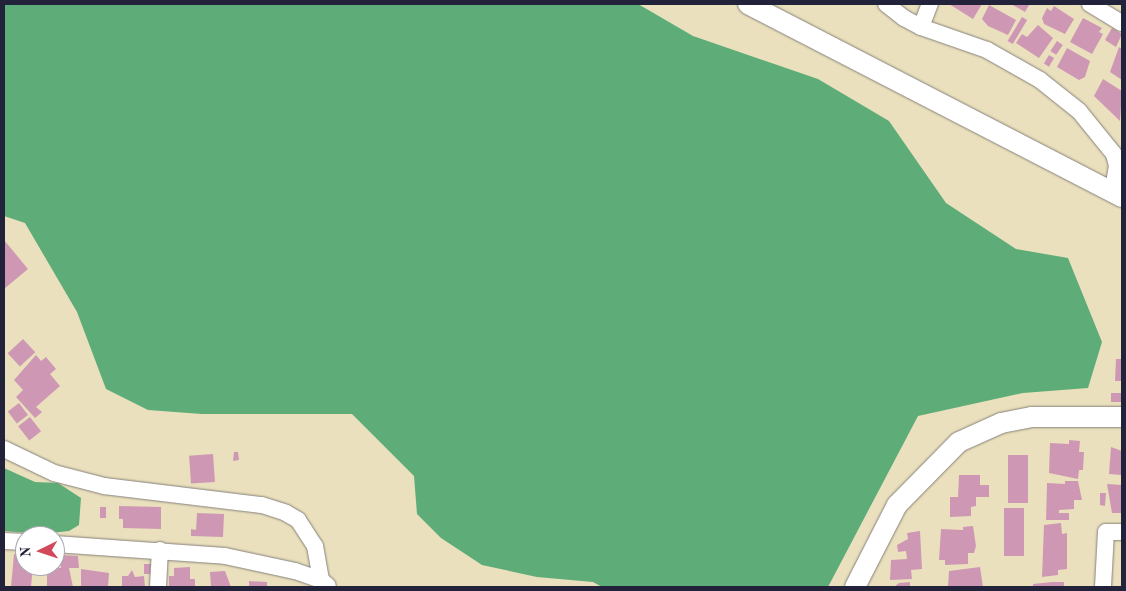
<!DOCTYPE html>
<html>
<head>
<meta charset="utf-8">
<style>
  body { margin:0 }
  #map { position:relative; width:1126px; height:591px; overflow:hidden; background:#eae0bd; font-family:"Old Standard TT",serif }
  div>[style] { position:absolute }
  .forest>* { inset:0; background:#5eac78 }
  .building>* { inset:0; background:#ce98b5; transform-origin:0 0 }
  .roads { filter:drop-shadow(0 0 1px #86817c) drop-shadow(0 0 1px #86817c) }
  .minor>* { height:16px; margin:-8px; padding:0 8px; transform-origin:8px; border-radius:8px; background:#fff }
  .tertiary>* { height:20px; margin:-10px; padding:0 10px; transform-origin:10px; border-radius:10px; background:#fff }
  span { translate:-50% -50%; white-space:nowrap; text-align:center; line-height:1.15; -webkit-text-stroke:4px #fff; paint-order:stroke }
  .frame { position:absolute; inset:0; border:5px solid #22223b; pointer-events:none }
  .north { position:absolute; left:15px; top:526px; width:50px; height:50px; box-sizing:border-box; background:#fff; border:1px solid #a7a7b1; border-radius:50%; rotate:266deg; font-size:14px; font-weight:700; line-height:20px; text-align:center; color:#22223b }
  .north::after { content:''; display:block; margin:auto; width:18px; height:22px; background:#d1495b; clip-path:polygon(50% 0,100% 100%,50% 72%,0 100%) }
</style>
</head>
<body>
<div id="map">
  <div class="forest">
    <i style="clip-path:polygon(4px 4px,638px 4px,693px 36px,818px 79px,889px 121px,946px 203px,1016px 249px,1068px 258px,1102px 342px,1088px 388px,1023px 393px,918px 416px,828px 587px,602px 587px,593px 582px,537px 577px,482px 565px,441px 538px,417px 514px,414px 476px,352px 414px,202px 414px,148px 410px,106px 389px,77px 312px,25px 223px,4px 216px)"></i>
    <i style="clip-path:polygon(4px 468px,35px 482px,58px 483px,81px 498px,79px 525px,69px 531px,42px 534px,4px 531px)"></i>
  </div>
  <div class="building">
    <i style="clip-path:polygon(949px 4px,982px 4px,973px 19px)"></i>
    <i style="clip-path:polygon(1011px 4px,1028px 4px,1029px 5px,1025px 12px)"></i>
    <i style="clip-path:polygon(989px 5px,1016px 20px,1008px 35px,988px 26px,982px 19px)"></i>
    <i style="clip-path:polygon(1054px 6px,1074px 19px,1065px 34px,1044px 24px,1042px 18px,1047px 8px,1051px 11px)"></i>
    <i style="left:1022px;top:17px;width:6px;height:28px;rotate:31deg"></i>
    <i style="clip-path:polygon(1083px 18px,1102px 28px,1099px 32px,1103px 34px,1092px 54px,1070px 42px)"></i>
    <i style="clip-path:polygon(1038px 25px,1053px 38px,1039px 58px,1016px 43px,1022px 34px,1027px 37px)"></i>
    <i style="clip-path:polygon(1112px 28px,1122px 34px,1116px 47px,1105px 40px)"></i>
    <i style="left:1057px;top:41px;width:7px;height:12px;rotate:34deg"></i>
    <i style="clip-path:polygon(1119px 47px,1122px 49px,1122px 80px,1110px 72px)"></i>
    <i style="clip-path:polygon(1067px 48px,1090px 61px,1085px 77px,1079px 80px,1057px 67px)"></i>
    <i style="left:1049px;top:55px;width:6px;height:10px;rotate:31deg"></i>
    <i style="clip-path:polygon(1103px 79px,1122px 91px,1120px 121px,1094px 96px)"></i>
    <i style="clip-path:polygon(4px 240px,28px 269px,4px 289px)"></i>
    <i style="left:23px;top:339px;width:18px;height:21px;rotate:47deg"></i>
    <i style="clip-path:polygon(36px 355px,41px 361px,46px 357px,56px 369px,50px 374px,60px 386px,36px 407px,42px 412px,35px 418px,16px 397px,23px 390px,14px 380px)"></i>
    <i style="clip-path:polygon(1116px 359px,1122px 359px,1122px 381px,1115px 381px)"></i>
    <i style="left:1122px;top:393px;width:9px;height:11px;rotate:90deg"></i>
    <i style="left:19px;top:403px;width:15px;height:14px;rotate:53deg"></i>
    <i style="left:30px;top:417px;width:18px;height:15px;rotate:52deg"></i>
    <i style="clip-path:polygon(1069px 440px,1080px 441px,1079px 452px,1084px 452px,1083px 470px,1079px 470px,1078px 479px,1049px 473px,1050px 443px,1069px 444px)"></i>
    <i style="clip-path:polygon(1111px 447px,1122px 451px,1122px 475px,1109px 474px)"></i>
    <i style="clip-path:polygon(234px 452px,238px 452px,239px 460px,233px 461px)"></i>
    <i style="left:213px;top:454px;width:28px;height:24px;rotate:86deg"></i>
    <i style="left:1008px;top:455px;width:20px;height:48px"></i>
    <i style="clip-path:polygon(959px 475px,980px 475px,980px 485px,989px 485px,989px 497px,976px 497px,976px 506px,971px 507px,971px 516px,950px 517px,950px 497px,958px 497px)"></i>
    <i style="clip-path:polygon(1065px 481px,1078px 481px,1082px 500px,1074px 500px,1074px 509px,1059px 510px,1059px 513px,1069px 513px,1069px 520px,1046px 520px,1047px 483px,1065px 484px)"></i>
    <i style="clip-path:polygon(1107px 484px,1122px 485px,1122px 513px,1112px 513px)"></i>
    <i style="clip-path:polygon(1100px 493px,1106px 493px,1105px 506px,1100px 505px)"></i>
    <i style="clip-path:polygon(119px 506px,161px 507px,161px 529px,123px 528px,123px 519px,119px 519px)"></i>
    <i style="left:100px;top:507px;width:6px;height:11px"></i>
    <i style="left:1004px;top:508px;width:20px;height:48px"></i>
    <i style="clip-path:polygon(197px 513px,224px 514px,223px 537px,191px 536px,191px 529px,196px 530px)"></i>
    <i style="clip-path:polygon(1061px 523px,1062px 534px,1067px 533px,1067px 569px,1058px 570px,1058px 575px,1042px 577px,1044px 525px)"></i>
    <i style="clip-path:polygon(973px 526px,976px 546px,974px 553px,968px 553px,968px 564px,945px 565px,945px 560px,939px 560px,941px 529px,963px 530px,963px 527px)"></i>
    <i style="clip-path:polygon(920px 531px,922px 569px,911px 570px,912px 579px,890px 580px,891px 560px,907px 559px,906px 551px,898px 552px,897px 545px,908px 539px,907px 533px)"></i>
    <i style="clip-path:polygon(14px 554px,25px 554px,25px 566px,33px 566px,31px 587px,11px 587px)"></i>
    <i style="clip-path:polygon(59px 555px,78px 556px,79px 568px,69px 568px,73px 587px,47px 587px,47px 567px,61px 568px)"></i>
    <i style="clip-path:polygon(144px 564px,151px 564px,150px 574px,144px 574px)"></i>
    <i style="clip-path:polygon(190px 567px,190px 579px,195px 579px,195px 586px,169px 587px,169px 576px,174px 576px,174px 568px)"></i>
    <i style="clip-path:polygon(980px 567px,983px 587px,948px 587px,949px 571px)"></i>
    <i style="clip-path:polygon(81px 569px,109px 573px,108px 587px,81px 587px)"></i>
    <i style="clip-path:polygon(132px 570px,135px 577px,144px 576px,145px 587px,122px 587px,122px 576px,128px 576px)"></i>
    <i style="clip-path:polygon(225px 571px,231px 587px,211px 587px,210px 572px)"></i>
    <i style="clip-path:polygon(249px 581px,267px 582px,267px 587px,249px 587px)"></i>
    <i style="clip-path:polygon(910px 582px,910px 587px,894px 587px,899px 583px)"></i>
    <i style="clip-path:polygon(1052px 582px,1064px 582px,1064px 587px,1033px 587px,1033px 584px)"></i>
  </div>
  <div class="roads">
    <div class="minor">
      <i style="left:886px;top:4px;width:23px;rotate:38deg"></i>
      <i style="left:904px;top:18px;width:19px;rotate:28deg"></i>
      <i style="left:921px;top:27px;width:70px;rotate:19.2deg"></i>
      <i style="left:987px;top:50px;width:61px;rotate:29.5deg"></i>
      <i style="left:1040px;top:80px;width:50px;rotate:38.5deg"></i>
      <i style="left:1079px;top:111px;width:55px;rotate:50.9deg"></i>
      <i style="left:1114px;top:154px;width:12px;rotate:76deg"></i>
      <i style="left:1117px;top:166px;width:27px;rotate:100deg"></i>
      <i style="left:1090px;top:4px;width:37px;rotate:31deg"></i>
      <i style="left:921px;top:27px;width:25px;rotate:-69deg"></i>
      <i style="left:4px;top:449px;width:55px;rotate:25.6deg"></i>
      <i style="left:54px;top:473px;width:52px;rotate:14.6deg"></i>
      <i style="left:104px;top:486px;width:159px;rotate:6.9deg"></i>
      <i style="left:262px;top:505px;width:25px;rotate:18deg"></i>
      <i style="left:286px;top:513px;width:14px;rotate:30deg"></i>
      <i style="left:298px;top:520px;width:31px;rotate:57deg"></i>
      <i style="left:315px;top:546px;width:35px;rotate:80deg"></i>
      <i style="left:4px;top:541px;width:21px;rotate:3deg"></i>
      <i style="left:55px;top:544px;width:170px;rotate:4deg"></i>
      <i style="left:225px;top:556px;width:72px;rotate:12.1deg"></i>
      <i style="left:295px;top:571px;width:28px;rotate:19deg"></i>
      <i style="left:321px;top:580px;width:9px;rotate:41deg"></i>
      <i style="left:158px;top:587px;width:37px;rotate:-87deg"></i>
      <i style="left:1103px;top:587px;width:55px;rotate:-86.9deg"></i>
      <i style="left:1106px;top:532px;width:16px"></i>
    </div>
    <div class="tertiary">
      <i style="left:748px;top:4px;width:421px;rotate:27.3deg"></i>
      <i style="left:855px;top:587px;width:92px;rotate:-62.9deg"></i>
      <i style="left:897px;top:505px;width:88px;rotate:-45.5deg"></i>
      <i style="left:959px;top:442px;width:46px;rotate:-24.3deg"></i>
      <i style="left:1001px;top:423px;width:32px;rotate:-11deg"></i>
      <i style="left:1032px;top:417px;width:90px"></i>
    </div>
  </div>
  <div class="frame"></div>
  <div class="north">N</div>
</div>
</body>
</html>
